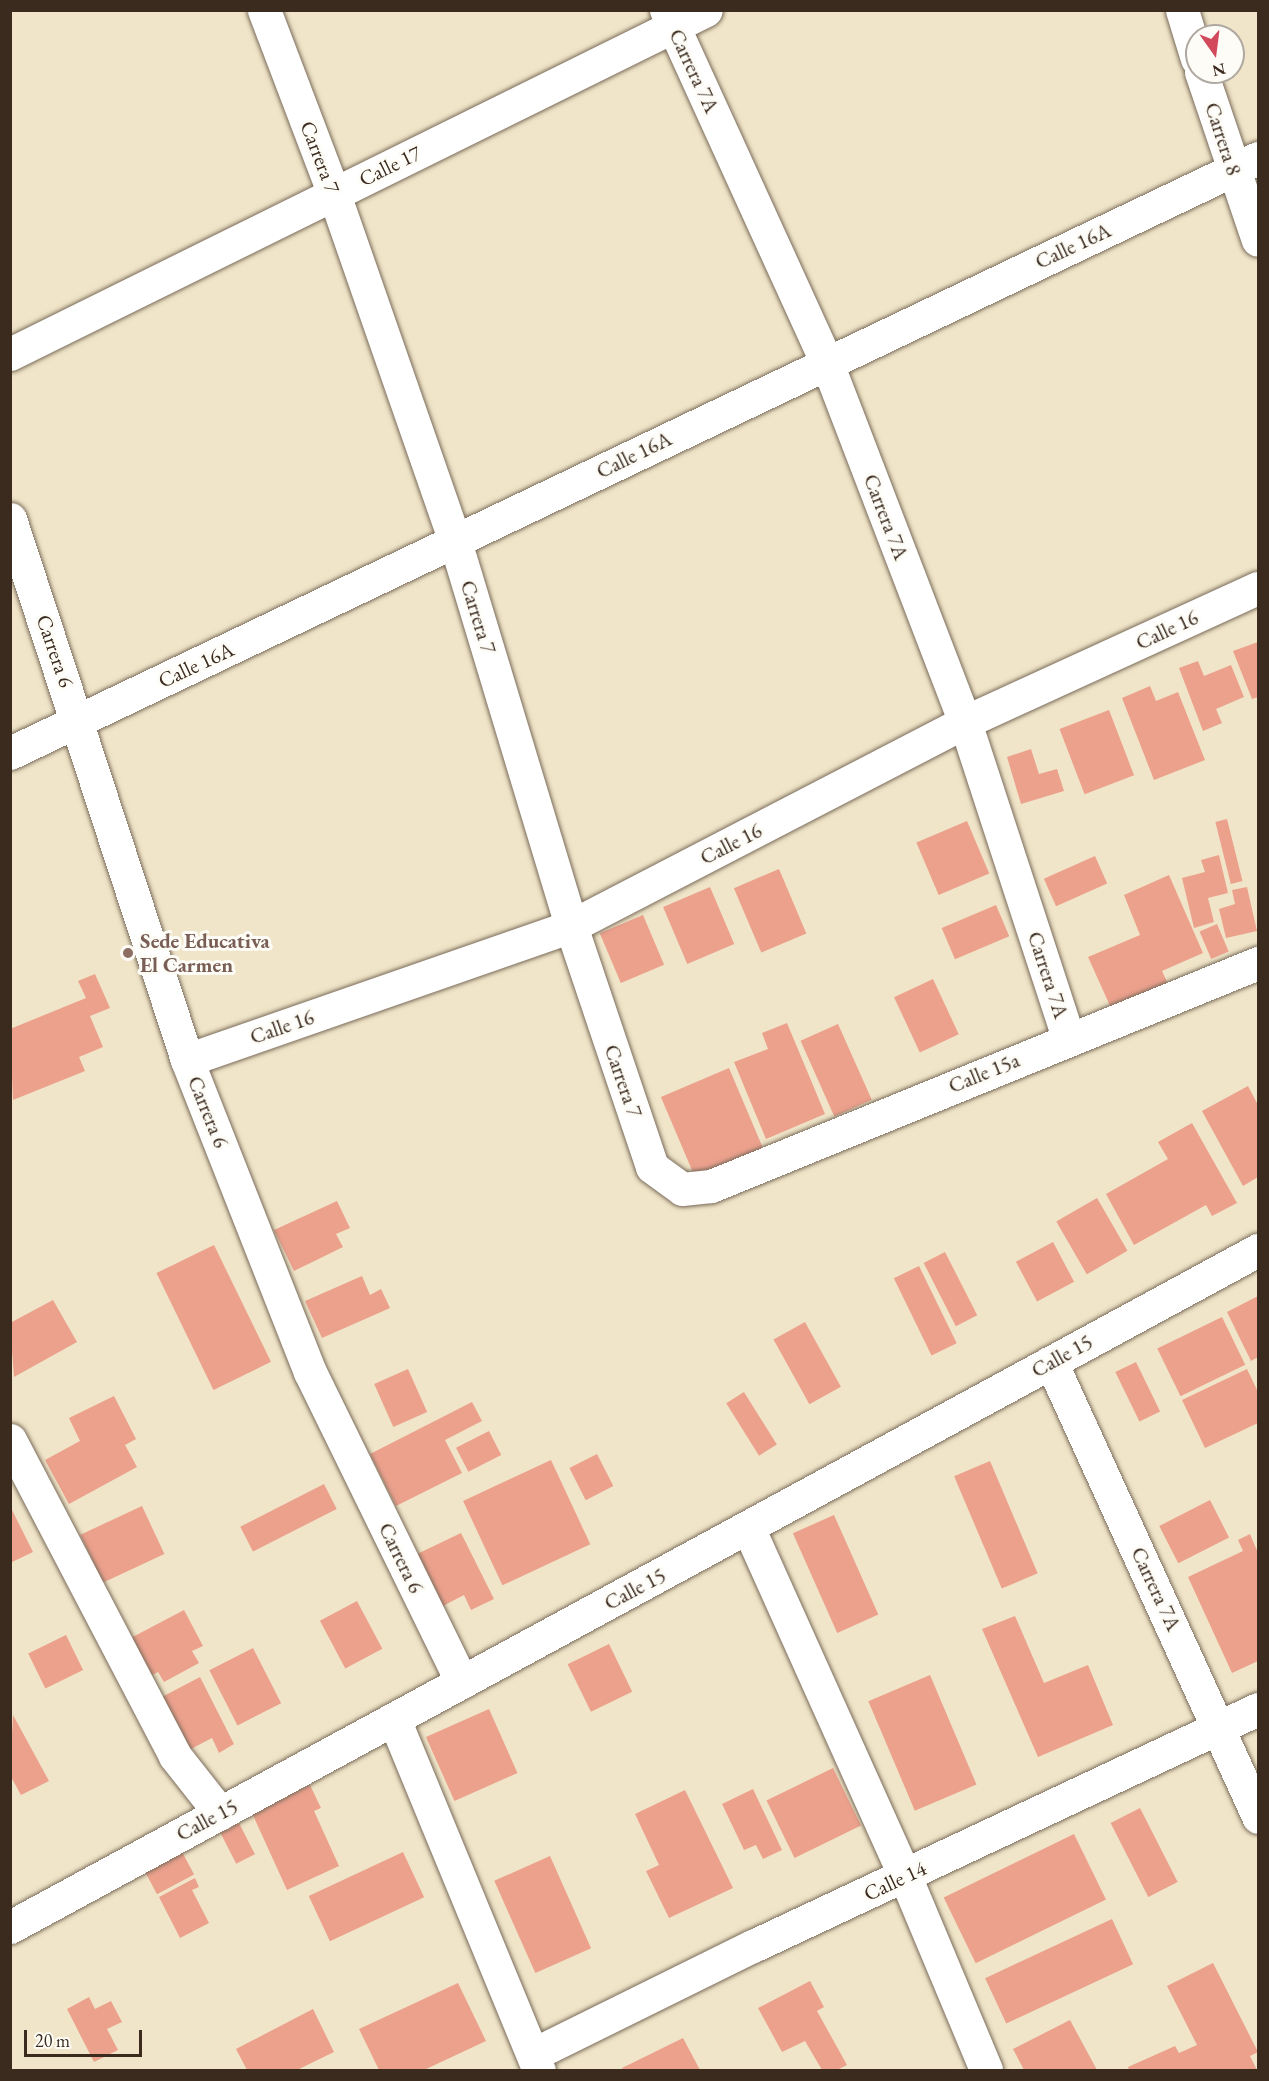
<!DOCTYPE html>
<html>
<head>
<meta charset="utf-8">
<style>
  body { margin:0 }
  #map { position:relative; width:1269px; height:2081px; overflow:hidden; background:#f0e5c8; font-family:"EB Garamond",serif }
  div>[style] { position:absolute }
  .building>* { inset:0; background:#eca18d; transform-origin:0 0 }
  .roads { filter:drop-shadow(0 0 2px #7a6b5a) drop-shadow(0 0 2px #7a6b5a) }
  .minor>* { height:33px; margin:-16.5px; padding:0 16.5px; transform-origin:16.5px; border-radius:16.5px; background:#fff }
  .dots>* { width:16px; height:16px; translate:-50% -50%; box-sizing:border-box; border:3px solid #fdfcf7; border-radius:50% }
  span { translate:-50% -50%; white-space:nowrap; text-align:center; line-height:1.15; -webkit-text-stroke:6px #fdfcf7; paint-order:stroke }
  .street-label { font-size:21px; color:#3b2a1e }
  .education-label { font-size:21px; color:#785e54; font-weight:700 }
  .left { translate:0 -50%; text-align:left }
  .frame { position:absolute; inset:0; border:12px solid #3b2a1e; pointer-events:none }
  .north { position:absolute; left:1185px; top:24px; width:60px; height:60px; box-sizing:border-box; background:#fdfcf7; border:2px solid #afa8a0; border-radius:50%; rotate:166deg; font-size:16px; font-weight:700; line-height:24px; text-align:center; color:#3b2a1e }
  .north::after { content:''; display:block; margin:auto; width:21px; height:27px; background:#d1495b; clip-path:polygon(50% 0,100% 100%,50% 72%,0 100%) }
  .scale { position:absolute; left:24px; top:2030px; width:118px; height:27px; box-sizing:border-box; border:3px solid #3b2a1e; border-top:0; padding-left:8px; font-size:18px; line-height:21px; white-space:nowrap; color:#3b2a1e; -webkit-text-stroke:4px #fdfcf7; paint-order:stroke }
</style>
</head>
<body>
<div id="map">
  <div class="building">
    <i style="clip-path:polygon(1258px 642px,1258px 697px,1252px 699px,1233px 651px)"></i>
    <i style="clip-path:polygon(1198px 661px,1204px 676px,1231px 665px,1244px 697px,1216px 709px,1222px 723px,1203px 731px,1179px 668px)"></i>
    <i style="clip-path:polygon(1150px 686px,1156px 701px,1178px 692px,1205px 760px,1154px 780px,1122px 698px)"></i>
    <i style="left:1109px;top:710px;width:70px;height:53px;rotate:69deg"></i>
    <i style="clip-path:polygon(1031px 749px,1039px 774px,1057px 769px,1064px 791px,1021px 804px,1007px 757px)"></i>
    <i style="left:1227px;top:819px;width:64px;height:12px;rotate:76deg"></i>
    <i style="left:967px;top:821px;width:57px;height:55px;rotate:67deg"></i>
    <i style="clip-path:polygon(1219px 855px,1228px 893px,1208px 898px,1214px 922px,1194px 928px,1182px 878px,1205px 872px,1201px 860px)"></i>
    <i style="left:1095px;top:856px;width:30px;height:56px;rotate:66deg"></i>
    <i style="left:779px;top:869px;width:70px;height:49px;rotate:67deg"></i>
    <i style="clip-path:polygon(1169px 875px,1203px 953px,1162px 971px,1168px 984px,1111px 1008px,1088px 957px,1140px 935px,1124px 895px)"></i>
    <i style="left:710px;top:887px;width:62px;height:51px;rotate:67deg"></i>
    <i style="clip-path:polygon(1247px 887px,1257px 931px,1226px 938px,1219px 909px,1235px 904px,1232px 890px)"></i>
    <i style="left:996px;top:905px;width:34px;height:59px;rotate:67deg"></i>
    <i style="left:643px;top:915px;width:54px;height:47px;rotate:67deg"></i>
    <i style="left:1217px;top:924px;width:30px;height:19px;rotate:67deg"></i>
    <i style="clip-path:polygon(95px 974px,110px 1008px,90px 1016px,103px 1047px,79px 1057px,85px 1071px,13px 1100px,10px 1029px,86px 998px,78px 981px)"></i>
    <i style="left:933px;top:979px;width:61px;height:43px;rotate:65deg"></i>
    <i style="clip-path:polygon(787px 1023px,825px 1114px,766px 1139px,734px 1062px,768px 1049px,762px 1033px)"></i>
    <i style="left:838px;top:1024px;width:83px;height:41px;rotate:66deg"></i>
    <i style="left:729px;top:1068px;width:89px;height:74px;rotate:67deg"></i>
    <i style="clip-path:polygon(1248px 1086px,1258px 1105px,1258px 1177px,1243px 1186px,1202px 1111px)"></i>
    <i style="clip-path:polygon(1192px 1123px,1237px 1203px,1212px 1216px,1206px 1205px,1134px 1245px,1106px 1194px,1168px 1159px,1158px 1142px)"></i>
    <i style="left:1097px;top:1198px;width:61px;height:47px;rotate:60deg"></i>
    <i style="clip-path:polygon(337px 1201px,350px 1228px,336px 1234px,343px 1247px,294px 1271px,274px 1230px)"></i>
    <i style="left:1053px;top:1242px;width:45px;height:42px;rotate:62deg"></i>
    <i style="left:214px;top:1245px;width:130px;height:64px;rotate:64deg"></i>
    <i style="left:945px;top:1252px;width:71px;height:24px;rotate:63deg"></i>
    <i style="left:919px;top:1266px;width:86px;height:28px;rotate:64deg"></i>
    <i style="clip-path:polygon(362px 1276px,370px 1295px,381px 1289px,390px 1308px,322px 1338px,305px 1301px)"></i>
    <i style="clip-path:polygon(1258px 1296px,1258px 1357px,1251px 1361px,1227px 1312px)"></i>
    <i style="clip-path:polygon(53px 1300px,77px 1342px,14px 1377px,10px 1323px)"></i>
    <i style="left:1222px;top:1317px;width:53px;height:72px;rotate:64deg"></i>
    <i style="left:805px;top:1322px;width:74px;height:36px;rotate:61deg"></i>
    <i style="left:1136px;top:1362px;width:55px;height:23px;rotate:64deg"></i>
    <i style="left:408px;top:1369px;width:47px;height:37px;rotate:66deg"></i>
    <i style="clip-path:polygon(1247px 1369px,1258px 1392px,1258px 1423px,1205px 1448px,1182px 1400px)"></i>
    <i style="left:744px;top:1392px;width:62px;height:21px;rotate:58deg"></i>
    <i style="clip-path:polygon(114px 1396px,136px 1439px,125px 1445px,137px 1467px,69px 1504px,45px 1460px,80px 1441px,69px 1418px)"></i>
    <i style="clip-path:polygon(472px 1402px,482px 1421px,445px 1440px,462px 1473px,396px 1506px,370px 1454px)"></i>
    <i style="left:489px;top:1431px;width:27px;height:37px;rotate:63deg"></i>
    <i style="left:597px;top:1454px;width:36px;height:31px;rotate:63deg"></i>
    <i style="left:551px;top:1460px;width:93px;height:97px;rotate:65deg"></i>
    <i style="left:990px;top:1461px;width:122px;height:39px;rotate:67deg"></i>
    <i style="left:324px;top:1484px;width:28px;height:94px;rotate:63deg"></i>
    <i style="left:1210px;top:1500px;width:42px;height:57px;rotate:63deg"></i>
    <i style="clip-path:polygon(10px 1506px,33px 1552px,10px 1563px)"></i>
    <i style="left:142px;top:1506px;width:53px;height:68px;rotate:65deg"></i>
    <i style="left:834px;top:1515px;width:109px;height:45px;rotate:66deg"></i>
    <i style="clip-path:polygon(461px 1533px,494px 1599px,471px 1610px,464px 1595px,441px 1607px,415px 1555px)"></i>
    <i style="clip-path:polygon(1250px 1534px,1258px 1553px,1258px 1661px,1232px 1673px,1188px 1577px,1243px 1551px,1238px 1540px)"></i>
    <i style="left:357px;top:1601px;width:54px;height:42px;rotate:62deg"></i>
    <i style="clip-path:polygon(184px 1610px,203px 1646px,192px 1651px,199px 1663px,164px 1682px,158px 1672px,147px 1678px,127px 1640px)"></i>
    <i style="clip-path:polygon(1015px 1616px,1044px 1683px,1088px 1665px,1113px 1725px,1038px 1757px,982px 1629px)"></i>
    <i style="left:66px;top:1635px;width:39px;height:42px;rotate:64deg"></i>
    <i style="left:609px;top:1644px;width:53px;height:46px;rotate:64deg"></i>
    <i style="left:253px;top:1648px;width:62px;height:49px;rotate:63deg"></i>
    <i style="left:930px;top:1675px;width:119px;height:67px;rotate:67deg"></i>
    <i style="clip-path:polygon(200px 1677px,234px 1744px,219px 1753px,212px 1738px,187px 1751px,160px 1698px)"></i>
    <i style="left:489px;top:1709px;width:70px;height:69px;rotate:66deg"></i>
    <i style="clip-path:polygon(13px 1715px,49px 1781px,21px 1795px,10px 1775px)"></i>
    <i style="left:833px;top:1768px;width:64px;height:74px;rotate:64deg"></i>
    <i style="clip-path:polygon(310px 1785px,321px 1808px,314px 1811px,339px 1866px,287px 1890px,252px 1813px)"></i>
    <i style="clip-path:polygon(753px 1789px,782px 1850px,763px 1859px,756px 1845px,744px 1850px,722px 1804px)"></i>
    <i style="clip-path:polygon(685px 1790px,733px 1888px,669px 1918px,646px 1871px,659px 1865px,635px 1814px)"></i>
    <i style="left:1140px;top:1808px;width:83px;height:33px;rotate:63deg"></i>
    <i style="left:239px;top:1823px;width:35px;height:21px;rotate:63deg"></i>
    <i style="left:1074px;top:1834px;width:73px;height:145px;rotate:64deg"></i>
    <i style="left:180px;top:1848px;width:30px;height:42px;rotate:62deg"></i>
    <i style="left:403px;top:1852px;width:50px;height:104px;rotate:65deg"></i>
    <i style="left:550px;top:1856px;width:101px;height:61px;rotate:66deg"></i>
    <i style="clip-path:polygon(195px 1878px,199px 1887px,192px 1890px,209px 1923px,180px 1938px,159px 1897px)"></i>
    <i style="left:1112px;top:1919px;width:50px;height:140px;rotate:65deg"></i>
    <i style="clip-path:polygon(1213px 1963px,1258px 2052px,1250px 2056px,1257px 2070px,1129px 2070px,1128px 2067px,1175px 2046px,1179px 2053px,1197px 2045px,1167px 1986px)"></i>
    <i style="clip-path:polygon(810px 1981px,824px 2007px,817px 2011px,847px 2065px,837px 2070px,822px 2070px,805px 2041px,782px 2052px,758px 2008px)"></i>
    <i style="clip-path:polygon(458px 1983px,486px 2041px,424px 2070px,379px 2070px,359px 2029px)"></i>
    <i style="clip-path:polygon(89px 1997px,95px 2009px,111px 2001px,122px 2022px,107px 2029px,118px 2050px,94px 2062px,67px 2009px)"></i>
    <i style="clip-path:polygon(313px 2009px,334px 2052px,297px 2070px,247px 2070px,236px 2049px)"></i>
    <i style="clip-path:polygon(1070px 2020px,1097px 2070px,1024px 2070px,1013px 2049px)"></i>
    <i style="clip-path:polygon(683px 2038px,700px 2070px,623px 2070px,622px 2068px)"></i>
  </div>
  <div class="roads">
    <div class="minor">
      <i style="left:264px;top:10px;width:197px;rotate:69.2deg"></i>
      <i style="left:334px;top:194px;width:367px;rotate:70.8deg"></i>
      <i style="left:455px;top:541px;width:402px;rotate:73.2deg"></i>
      <i style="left:571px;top:926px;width:254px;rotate:71.4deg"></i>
      <i style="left:652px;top:1167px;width:37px;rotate:36deg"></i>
      <i style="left:682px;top:1189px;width:29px;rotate:-6deg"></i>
      <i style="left:711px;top:1186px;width:591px;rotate:-22.18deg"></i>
      <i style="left:666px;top:10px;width:388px;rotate:65.5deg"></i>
      <i style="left:827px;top:363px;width:385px;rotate:69deg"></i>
      <i style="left:965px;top:722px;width:332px;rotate:71.9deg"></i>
      <i style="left:1182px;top:10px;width:51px;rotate:73deg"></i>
      <i style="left:1201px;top:72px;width:177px;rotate:71.3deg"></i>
      <i style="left:10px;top:354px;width:776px;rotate:-26.3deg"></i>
      <i style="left:10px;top:519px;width:569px;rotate:71.88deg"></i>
      <i style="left:187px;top:1060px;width:335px;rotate:68.5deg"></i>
      <i style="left:310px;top:1372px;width:345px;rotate:63.9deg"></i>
      <i style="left:10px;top:753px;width:1383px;rotate:-25.49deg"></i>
      <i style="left:187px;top:1060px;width:407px;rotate:-19.2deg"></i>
      <i style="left:571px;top:926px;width:444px;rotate:-27.4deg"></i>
      <i style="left:965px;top:722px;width:322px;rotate:-24.6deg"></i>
      <i style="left:1051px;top:1362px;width:500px;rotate:65.5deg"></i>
      <i style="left:10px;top:1440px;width:356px;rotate:62.4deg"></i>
      <i style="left:175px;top:1756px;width:73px;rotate:51.7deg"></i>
      <i style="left:748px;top:1527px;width:383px;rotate:65.8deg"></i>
      <i style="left:905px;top:1876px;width:210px;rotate:67.3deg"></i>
      <i style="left:394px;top:1719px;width:380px;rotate:67.6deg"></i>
      <i style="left:10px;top:1927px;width:1420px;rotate:-28.48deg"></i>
      <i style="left:534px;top:2054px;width:244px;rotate:-26.3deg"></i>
      <i style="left:753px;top:1946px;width:558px;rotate:-25.14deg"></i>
    </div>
  </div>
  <div class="dots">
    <i style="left:128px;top:953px;background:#8d6e63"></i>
  </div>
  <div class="street-label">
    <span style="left:694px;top:71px;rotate:65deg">Carrera 7A</span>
    <span style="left:1223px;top:139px;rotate:72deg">Carrera 8</span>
    <span style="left:320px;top:157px;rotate:69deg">Carrera 7</span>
    <span style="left:390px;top:166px;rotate:-26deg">Calle 17</span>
    <span style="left:1073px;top:246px;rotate:-25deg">Calle 16A</span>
    <span style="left:634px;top:455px;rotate:-26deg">Calle 16A</span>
    <span style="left:886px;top:517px;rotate:69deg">Carrera 7A</span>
    <span style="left:478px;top:617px;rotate:73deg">Carrera 7</span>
    <span style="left:1167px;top:630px;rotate:-25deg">Calle 16</span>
    <span style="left:55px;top:651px;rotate:71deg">Carrera 6</span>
    <span style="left:196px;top:665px;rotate:-25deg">Calle 16A</span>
    <span style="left:731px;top:844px;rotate:-27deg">Calle 16</span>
    <span style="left:1048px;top:975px;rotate:72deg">Carrera 7A</span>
    <span style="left:282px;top:1027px;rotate:-19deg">Calle 16</span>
    <span style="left:984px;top:1073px;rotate:-22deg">Calle 15a</span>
    <span style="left:623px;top:1081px;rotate:71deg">Carrera 7</span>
    <span style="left:208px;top:1112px;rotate:68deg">Carrera 6</span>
    <span style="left:1062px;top:1356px;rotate:-29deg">Calle 15</span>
    <span style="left:401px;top:1558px;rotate:64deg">Carrera 6</span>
    <span style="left:635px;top:1589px;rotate:-28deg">Calle 15</span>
    <span style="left:1156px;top:1589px;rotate:65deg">Carrera 7A</span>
    <span style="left:207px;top:1820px;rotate:-28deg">Calle 15</span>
    <span style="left:895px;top:1881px;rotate:-25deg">Calle 14</span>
  </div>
  <div class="education-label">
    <span class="left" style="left:140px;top:953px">Sede Educativa<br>El Carmen</span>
  </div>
  <div class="frame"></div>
  <div class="north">N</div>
  <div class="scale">20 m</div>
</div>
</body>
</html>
